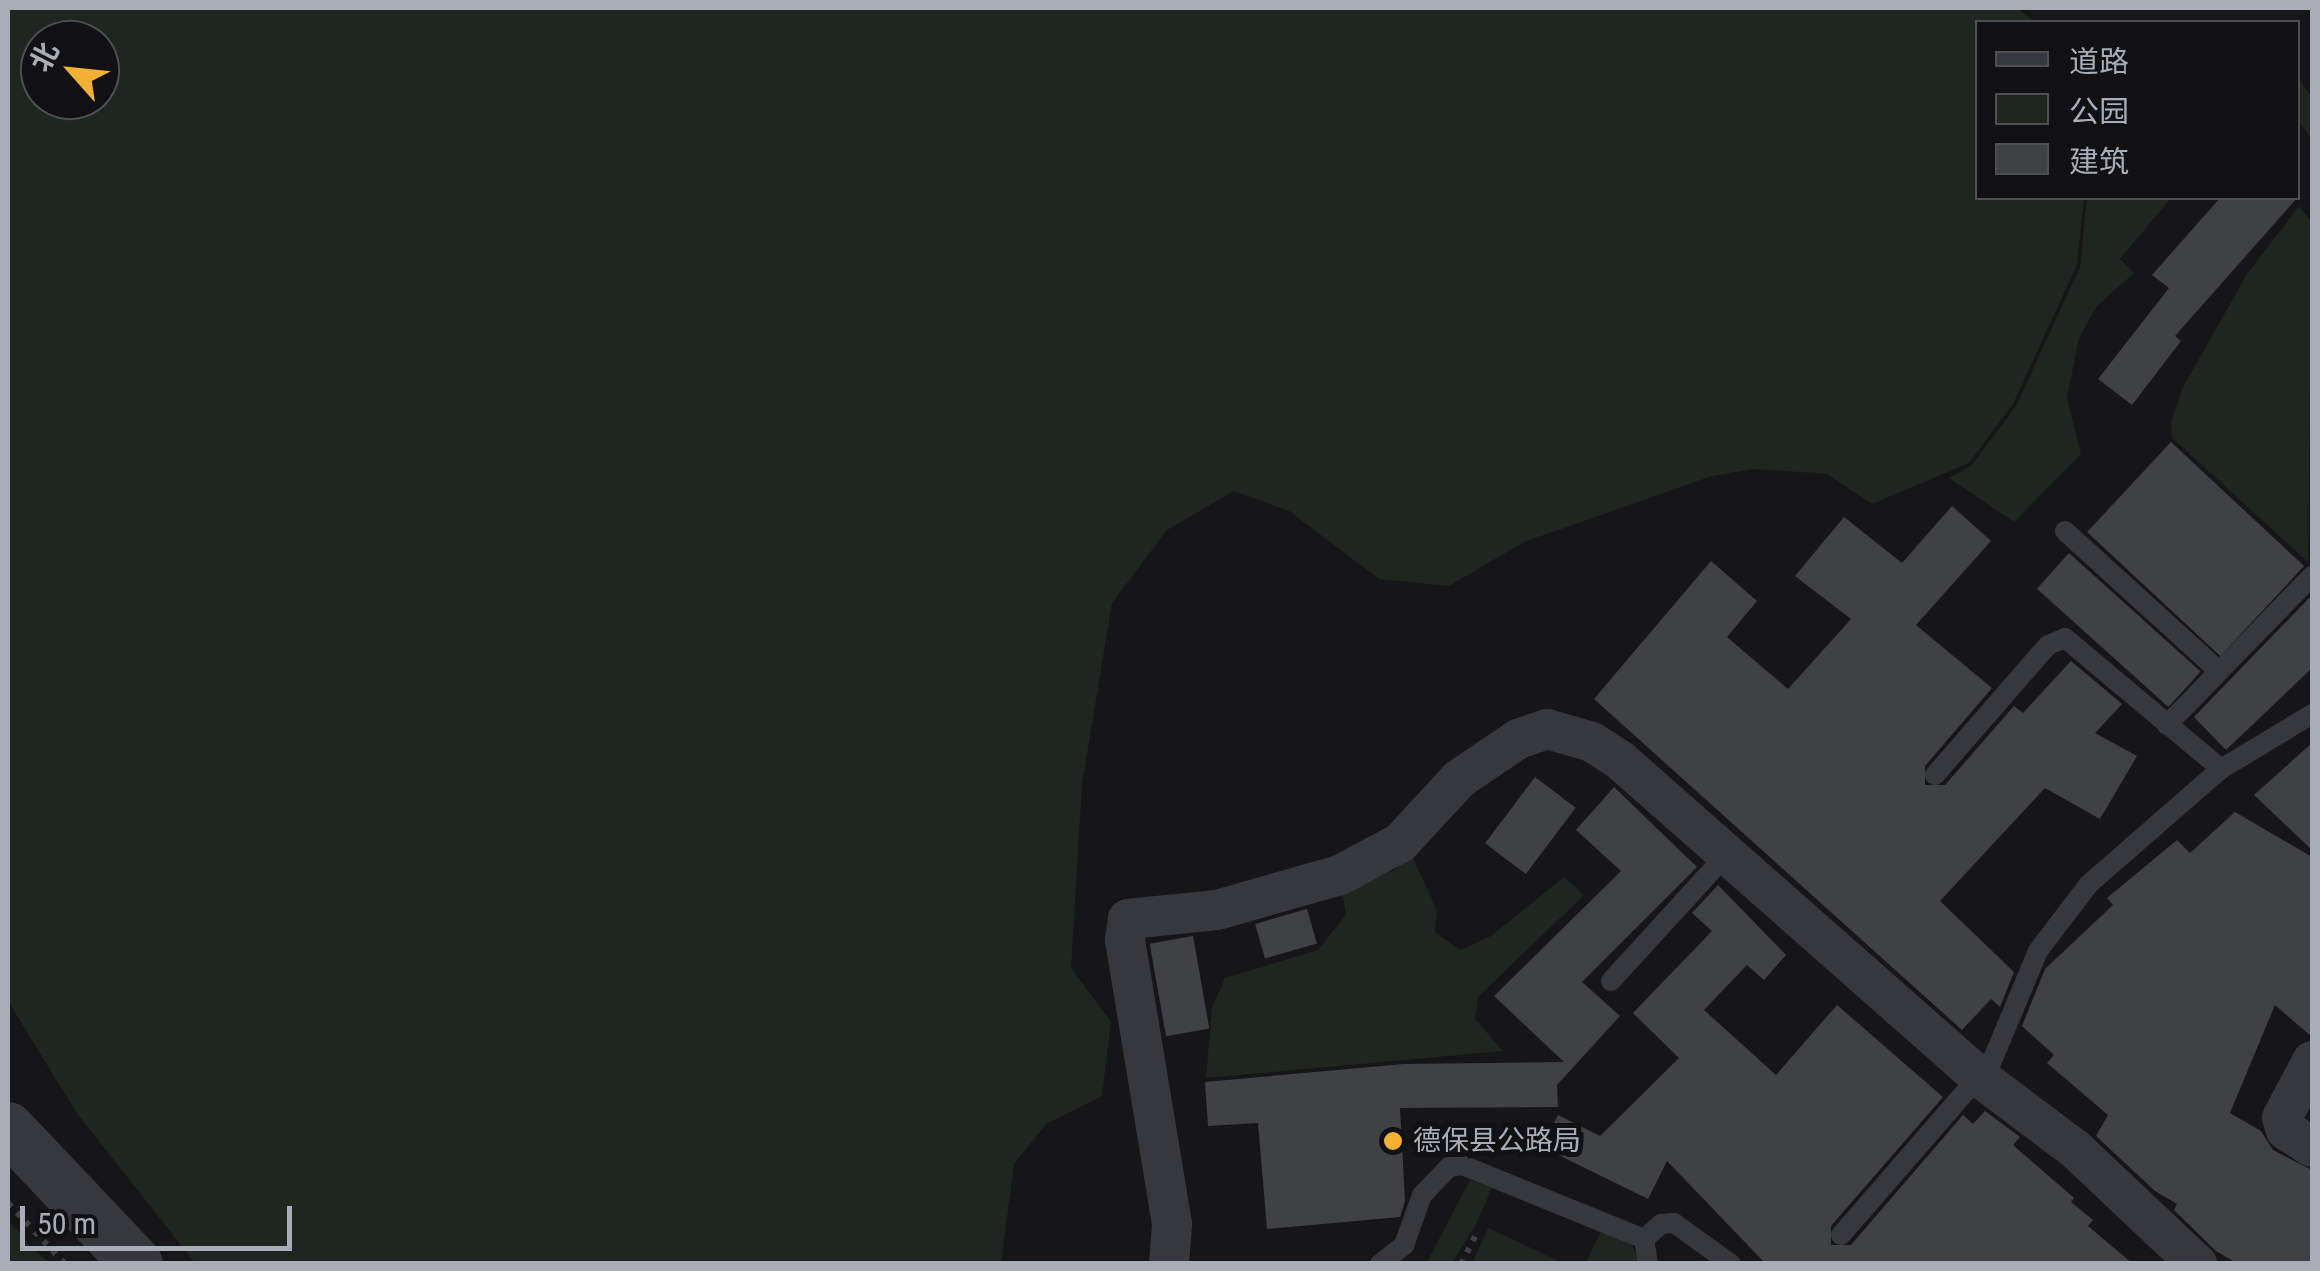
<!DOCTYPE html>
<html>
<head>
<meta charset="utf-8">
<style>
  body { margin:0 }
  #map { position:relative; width:2320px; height:1271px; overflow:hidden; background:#161618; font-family:"Roboto Condensed","Noto Sans SC",sans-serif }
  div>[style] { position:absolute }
  .green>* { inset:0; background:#1e261f }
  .building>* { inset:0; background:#404145; transform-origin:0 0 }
  .path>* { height:6px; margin-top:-3px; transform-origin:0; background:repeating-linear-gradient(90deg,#3d3f44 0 5px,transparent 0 13px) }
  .service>* { height:20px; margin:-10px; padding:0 10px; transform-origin:10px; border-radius:10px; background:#37383d }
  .minor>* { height:40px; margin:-20px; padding:0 20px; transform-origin:20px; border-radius:20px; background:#37383d }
  .tertiary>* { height:52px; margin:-26px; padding:0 26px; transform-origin:26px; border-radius:26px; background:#37383d }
  .dots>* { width:28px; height:28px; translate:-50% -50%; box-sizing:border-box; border:5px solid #111113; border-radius:50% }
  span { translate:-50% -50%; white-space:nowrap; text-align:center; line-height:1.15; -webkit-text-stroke:10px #111113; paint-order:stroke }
  .poi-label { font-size:28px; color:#a8adb8 }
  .left { translate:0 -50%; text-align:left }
  .frame { position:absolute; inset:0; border:10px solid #a8adb8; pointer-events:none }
  .legend { position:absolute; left:1975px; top:20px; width:325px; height:180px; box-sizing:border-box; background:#111113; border:2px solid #4d4f55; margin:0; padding:12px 18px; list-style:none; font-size:30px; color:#a8adb8 }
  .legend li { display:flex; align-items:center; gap:20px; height:50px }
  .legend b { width:50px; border:2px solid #4d4f55 }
  .north { position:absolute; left:20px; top:20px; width:100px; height:100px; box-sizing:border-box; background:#111113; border:2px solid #4d4f55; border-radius:50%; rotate:297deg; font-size:28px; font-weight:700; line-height:40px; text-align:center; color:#a8adb8 }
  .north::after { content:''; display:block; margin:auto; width:35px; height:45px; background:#f2b134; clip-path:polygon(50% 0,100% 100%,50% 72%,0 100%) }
  .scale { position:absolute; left:20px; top:1206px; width:272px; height:45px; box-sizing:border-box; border:5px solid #a8adb8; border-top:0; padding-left:12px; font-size:30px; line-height:35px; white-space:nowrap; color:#a8adb8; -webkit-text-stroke:8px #111113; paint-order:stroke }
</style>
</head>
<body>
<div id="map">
  <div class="green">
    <i style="clip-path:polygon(evenodd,8px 8px,2017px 8px,2035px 22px,1978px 22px,1978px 198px,2084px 198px,2077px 265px,2013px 404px,1969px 463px,1872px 504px,1827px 474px,1755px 469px,1712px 476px,1524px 542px,1449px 586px,1379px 579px,1289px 511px,1234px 491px,1167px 530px,1112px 603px,1082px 784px,1071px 968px,1111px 1022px,1102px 1096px,1046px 1124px,1014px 1164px,1001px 1263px,195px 1263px,76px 1112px,8px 1001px,8px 8px,40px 40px,100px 40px,100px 100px,40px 100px,40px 40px)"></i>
    <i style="clip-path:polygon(2298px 78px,2312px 97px,2312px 140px,2298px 120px)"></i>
    <i style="clip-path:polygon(2087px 198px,2171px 198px,2120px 259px,2134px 273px,2097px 306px,2079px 338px,2067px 397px,2081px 454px,2014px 522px,1949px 478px,1971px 466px,2016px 406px,2080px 267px)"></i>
    <i style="clip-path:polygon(2299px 206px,2312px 223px,2308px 562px,2172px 438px,2171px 423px,2182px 389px,2247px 274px)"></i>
    <i style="clip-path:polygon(1412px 856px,1437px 911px,1435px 932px,1460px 950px,1491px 936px,1564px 877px,1584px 895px,1478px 997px,1475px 1019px,1503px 1051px,1206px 1078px,1212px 1008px,1225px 978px,1318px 950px,1346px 915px,1343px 897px,1331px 893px,1393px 871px)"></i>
    <i style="clip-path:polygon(1470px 1180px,1492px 1188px,1476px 1224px,1452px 1263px,1426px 1264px)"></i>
    <i style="clip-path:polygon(8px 1220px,33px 1249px,50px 1263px,8px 1263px)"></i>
    <i style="clip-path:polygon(1488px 1228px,1563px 1263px,1472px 1263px)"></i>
    <i style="clip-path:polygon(1603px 1228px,1632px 1245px,1641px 1264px,1585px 1264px)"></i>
  </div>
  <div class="building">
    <i style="clip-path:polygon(2220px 198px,2297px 198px,2175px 336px,2181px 341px,2132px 405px,2098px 379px,2169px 288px,2152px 275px)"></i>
    <i style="left:2171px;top:442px;width:182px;height:123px;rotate:43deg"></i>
    <i style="clip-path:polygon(1952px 506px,1991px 541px,1916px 625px,1992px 688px,1925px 766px,1925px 785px,1945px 785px,2014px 706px,2023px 713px,2071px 661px,2122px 704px,2095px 733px,2137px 756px,2100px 819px,2045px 788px,1940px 901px,2014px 972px,2000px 1007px,1991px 999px,1962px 1030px,1594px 699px,1711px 561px,1757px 601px,1727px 637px,1788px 689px,1851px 619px,1795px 576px,1844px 517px,1902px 563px)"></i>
    <i style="left:2069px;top:553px;width:177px;height:48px;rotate:42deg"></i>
    <i style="clip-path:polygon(2312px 595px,2312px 668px,2226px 750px,2194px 717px)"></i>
    <i style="clip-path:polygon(2312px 743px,2312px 850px,2254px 795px)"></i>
    <i style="left:1535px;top:777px;width:51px;height:83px;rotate:37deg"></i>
    <i style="clip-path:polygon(1614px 787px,1697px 867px,1582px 982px,1620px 1016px,1557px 1085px,1558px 1107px,1400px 1108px,1405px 1201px,1400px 1217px,1267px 1229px,1258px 1123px,1208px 1126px,1205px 1082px,1404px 1064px,1564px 1062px,1494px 996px,1621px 871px,1576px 830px)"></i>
    <i style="clip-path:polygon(2235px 812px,2312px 857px,2312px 1037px,2275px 1005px,2230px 1113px,2261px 1131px,2273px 1150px,2312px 1170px,2312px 1264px,2238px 1264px,2216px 1251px,2174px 1210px,2177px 1204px,2155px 1191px,2096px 1136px,2108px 1115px,2047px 1063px,2054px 1055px,2022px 1026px,2045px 969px,2113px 905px,2107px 898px,2177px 840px,2190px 853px)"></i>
    <i style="clip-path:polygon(1718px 885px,1786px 955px,1764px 980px,1747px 965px,1704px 1010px,1776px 1075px,1837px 1005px,1943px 1097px,1831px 1226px,1831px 1245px,1851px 1245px,1963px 1115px,1973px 1124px,1985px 1111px,2020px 1137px,2013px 1145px,2074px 1198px,2071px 1202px,2093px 1220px,2088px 1226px,2133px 1264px,1766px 1264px,1667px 1161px,1648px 1199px,1542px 1147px,1558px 1115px,1600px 1136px,1679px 1058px,1633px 1013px,1712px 931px,1692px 913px)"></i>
    <i style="left:1307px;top:909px;width:36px;height:54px;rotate:74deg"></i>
    <i style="left:1193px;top:936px;width:94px;height:44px;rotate:80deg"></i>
  </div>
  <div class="path">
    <i style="left:8px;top:1203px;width:83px;rotate:46.9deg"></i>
    <i style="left:1461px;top:1264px;width:33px;rotate:-63deg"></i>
  </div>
  <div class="service">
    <i style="left:2065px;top:531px;width:208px;rotate:42.3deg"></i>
    <i style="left:2167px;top:725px;width:208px;rotate:-45.8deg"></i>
    <i style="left:1935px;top:775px;width:172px;rotate:-49deg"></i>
    <i style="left:2048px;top:645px;width:18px;rotate:-22deg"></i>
    <i style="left:2065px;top:638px;width:204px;rotate:40deg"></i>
    <i style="left:1611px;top:981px;width:172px;rotate:-47.6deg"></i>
    <i style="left:1841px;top:1235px;width:230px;rotate:-49deg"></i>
    <i style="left:1992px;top:1061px;width:119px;rotate:-67.3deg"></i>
    <i style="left:2038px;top:951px;width:84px;rotate:-52.7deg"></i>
    <i style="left:2089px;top:884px;width:175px;rotate:-41.1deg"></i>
    <i style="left:2221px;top:769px;width:106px;rotate:-31.1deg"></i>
    <i style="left:1380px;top:1264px;width:31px;rotate:-38deg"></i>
    <i style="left:1404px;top:1245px;width:53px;rotate:-70.2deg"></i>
    <i style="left:1422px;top:1195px;width:39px;rotate:-46deg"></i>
    <i style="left:1449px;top:1167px;width:13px;rotate:-9deg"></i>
    <i style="left:1462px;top:1165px;width:196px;rotate:22.1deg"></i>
    <i style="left:1648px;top:1264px;width:25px;rotate:-99deg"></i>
    <i style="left:1644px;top:1239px;width:23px;rotate:-41deg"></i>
    <i style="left:1661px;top:1224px;width:13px;rotate:-4deg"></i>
    <i style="left:1674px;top:1223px;width:70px;rotate:35.7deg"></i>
  </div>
  <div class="minor">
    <i style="left:2312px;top:1061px;width:64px;rotate:117.8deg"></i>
    <i style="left:2282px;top:1118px;width:13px;rotate:72deg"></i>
    <i style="left:2286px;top:1130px;width:31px;rotate:33deg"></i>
    <i style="left:1169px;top:1264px;width:40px;rotate:-85.7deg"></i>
    <i style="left:1172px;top:1224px;width:288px;rotate:-99.4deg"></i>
    <i style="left:1125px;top:940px;width:21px;rotate:-82deg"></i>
    <i style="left:1128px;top:919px;width:89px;rotate:-5.8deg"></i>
    <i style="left:1217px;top:910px;width:128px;rotate:-15.9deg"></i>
    <i style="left:1340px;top:875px;width:68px;rotate:-28.1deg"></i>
    <i style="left:1400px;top:843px;width:87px;rotate:-47.3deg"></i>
    <i style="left:1459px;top:779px;width:71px;rotate:-34.1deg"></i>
    <i style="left:1518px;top:739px;width:31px;rotate:-19deg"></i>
    <i style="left:1547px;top:729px;width:47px;rotate:16.1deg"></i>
    <i style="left:1592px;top:742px;width:35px;rotate:33deg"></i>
    <i style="left:1621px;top:761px;width:476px;rotate:41.4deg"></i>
    <i style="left:1978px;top:1076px;width:121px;rotate:37deg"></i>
    <i style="left:2075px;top:1149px;width:168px;rotate:43.3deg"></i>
  </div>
  <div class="tertiary">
    <i style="left:8px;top:1128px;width:187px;rotate:46.5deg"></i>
  </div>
  <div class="dots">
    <i style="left:1393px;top:1141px;background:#f2b134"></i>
  </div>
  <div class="poi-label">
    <span class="left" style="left:1413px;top:1141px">德保县公路局</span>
  </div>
  <div class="frame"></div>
  <ul class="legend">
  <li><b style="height:12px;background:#37383d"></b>道路</li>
  <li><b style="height:28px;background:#1e261f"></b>公园</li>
  <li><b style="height:28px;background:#404145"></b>建筑</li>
  </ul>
  <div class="north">北</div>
  <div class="scale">50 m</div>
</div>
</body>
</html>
